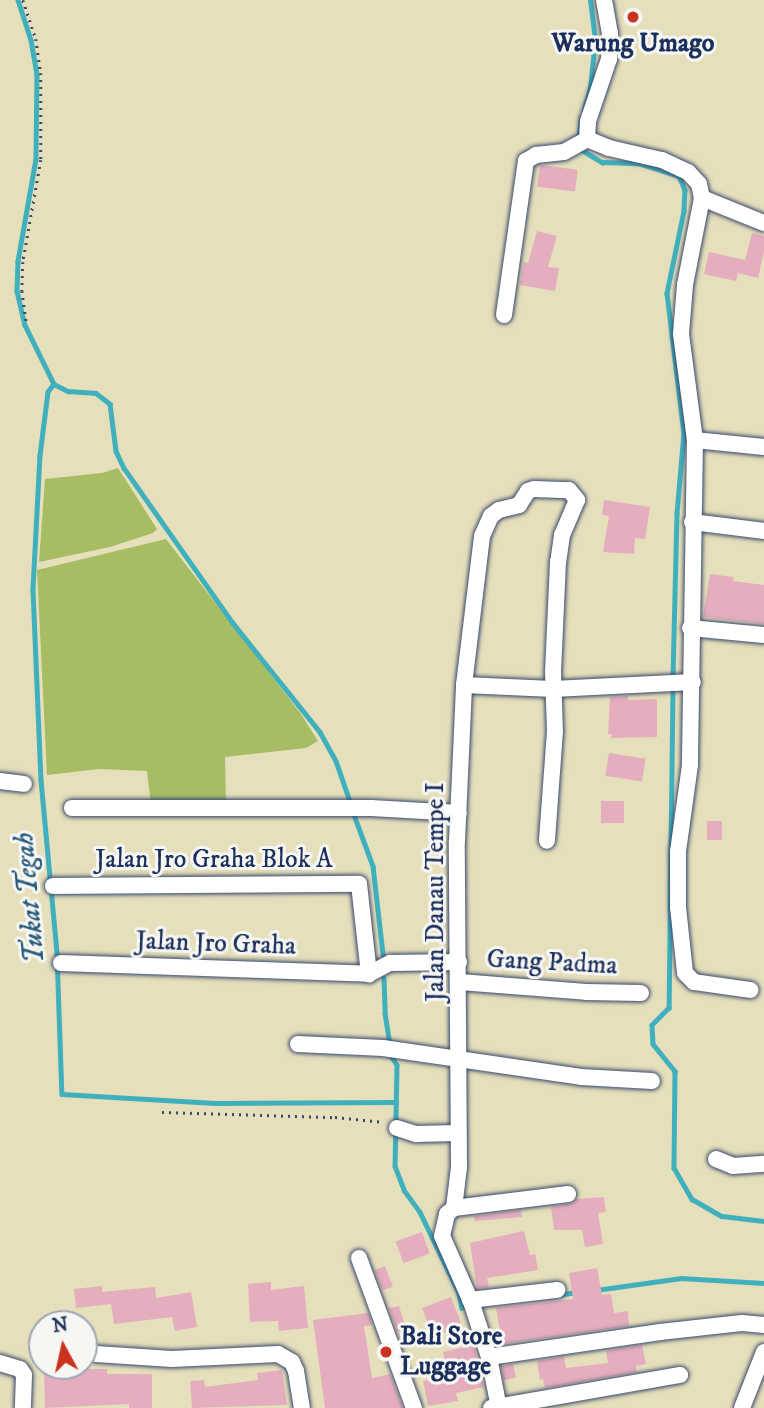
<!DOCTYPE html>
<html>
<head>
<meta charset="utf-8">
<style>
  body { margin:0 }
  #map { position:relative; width:764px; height:1408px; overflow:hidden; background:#e6dfbb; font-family:"IM FELL DW Pica",serif }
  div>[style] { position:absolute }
  .green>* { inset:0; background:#a6bd63 }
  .stream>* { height:4.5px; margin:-2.25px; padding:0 2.25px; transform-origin:2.25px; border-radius:2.25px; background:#41b0bd }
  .building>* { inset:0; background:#e5aebe; transform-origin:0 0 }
  .path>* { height:2.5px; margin-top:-1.25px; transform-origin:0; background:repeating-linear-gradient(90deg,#39496c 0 2px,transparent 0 7px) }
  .roads { filter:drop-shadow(0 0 2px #39496c) drop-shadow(0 0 2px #39496c) }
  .minor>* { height:16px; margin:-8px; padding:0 8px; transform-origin:8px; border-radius:8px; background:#fff }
  .dots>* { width:19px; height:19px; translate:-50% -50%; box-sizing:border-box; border:4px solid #f6f6f2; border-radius:50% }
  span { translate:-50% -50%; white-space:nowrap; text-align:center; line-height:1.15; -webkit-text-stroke:6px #f6f6f2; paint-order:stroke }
  .poi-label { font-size:26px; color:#1b2f5e; font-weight:700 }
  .left { translate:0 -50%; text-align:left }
  .street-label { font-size:26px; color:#1b2f5e }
  .water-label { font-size:28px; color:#285c7f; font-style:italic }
  .north { position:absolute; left:28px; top:1310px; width:70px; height:70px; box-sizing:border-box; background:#f6f6f2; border:2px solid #9ea6b7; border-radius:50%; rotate:352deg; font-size:19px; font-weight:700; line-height:28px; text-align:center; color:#1b2f5e }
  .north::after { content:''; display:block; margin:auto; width:24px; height:32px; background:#c8321e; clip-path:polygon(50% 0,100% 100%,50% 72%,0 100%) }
</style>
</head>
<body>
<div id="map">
  <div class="green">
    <i style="clip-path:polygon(118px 468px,157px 529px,153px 533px,110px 547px,39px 562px,45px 479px,102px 473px)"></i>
    <i style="clip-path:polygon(166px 539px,301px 714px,318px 741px,306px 748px,225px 757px,226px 805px,151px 805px,147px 771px,99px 769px,47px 775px,37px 570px)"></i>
  </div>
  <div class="stream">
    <i style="left:18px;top:0;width:42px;rotate:72deg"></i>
    <i style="left:31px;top:40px;width:35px;rotate:80deg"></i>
    <i style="left:37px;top:74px;width:85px;rotate:90.7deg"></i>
    <i style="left:36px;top:159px;width:104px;rotate:100deg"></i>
    <i style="left:18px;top:261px;width:30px;rotate:92deg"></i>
    <i style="left:17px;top:291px;width:35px;rotate:77deg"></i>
    <i style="left:25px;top:325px;width:66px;rotate:63.8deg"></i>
    <i style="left:54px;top:384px;width:16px;rotate:27deg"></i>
    <i style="left:68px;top:391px;width:28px;rotate:4deg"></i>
    <i style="left:96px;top:393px;width:18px;rotate:38deg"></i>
    <i style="left:110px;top:404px;width:47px;rotate:82.7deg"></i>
    <i style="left:116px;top:451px;width:19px;rotate:65deg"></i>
    <i style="left:124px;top:468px;width:189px;rotate:54.9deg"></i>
    <i style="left:233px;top:623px;width:139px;rotate:51.4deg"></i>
    <i style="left:320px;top:732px;width:33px;rotate:61deg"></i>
    <i style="left:336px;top:761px;width:46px;rotate:70.8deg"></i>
    <i style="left:584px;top:110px;width:23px;rotate:-75deg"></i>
    <i style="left:590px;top:88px;width:48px;rotate:-84.1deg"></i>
    <i style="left:595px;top:40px;width:40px;rotate:-97.1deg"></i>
    <i style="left:578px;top:140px;width:22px;rotate:-82deg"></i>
    <i style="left:580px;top:149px;width:26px;rotate:31deg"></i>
    <i style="left:602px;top:162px;width:36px;rotate:2deg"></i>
    <i style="left:638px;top:163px;width:43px;rotate:17.6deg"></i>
    <i style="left:679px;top:176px;width:15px;rotate:67deg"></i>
    <i style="left:685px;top:190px;width:21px;rotate:93deg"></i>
    <i style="left:684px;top:211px;width:84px;rotate:101.7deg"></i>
    <i style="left:667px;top:293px;width:141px;rotate:83.1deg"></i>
    <i style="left:684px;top:433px;width:80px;rotate:95deg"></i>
    <i style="left:677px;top:513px;width:166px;rotate:91.4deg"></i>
    <i style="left:54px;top:384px;width:10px;rotate:127deg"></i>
    <i style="left:48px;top:392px;width:64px;rotate:97.2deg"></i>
    <i style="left:40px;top:455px;width:135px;rotate:93deg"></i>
    <i style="left:33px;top:590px;width:190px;rotate:87.6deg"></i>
    <i style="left:41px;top:780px;width:175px;rotate:84.7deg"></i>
    <i style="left:57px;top:954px;width:140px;rotate:88deg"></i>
    <i style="left:62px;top:1094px;width:153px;rotate:3.4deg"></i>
    <i style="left:215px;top:1103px;width:181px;rotate:-0.3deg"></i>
    <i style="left:673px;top:688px;width:320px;rotate:90.7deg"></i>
    <i style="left:669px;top:1008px;width:24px;rotate:135deg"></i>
    <i style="left:652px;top:1025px;width:19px;rotate:87deg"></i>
    <i style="left:653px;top:1044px;width:35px;rotate:51deg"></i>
    <i style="left:675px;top:1071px;width:97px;rotate:90.6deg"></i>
    <i style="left:674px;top:1168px;width:36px;rotate:60deg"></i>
    <i style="left:692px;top:1199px;width:34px;rotate:30deg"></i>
    <i style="left:722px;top:1216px;width:42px;rotate:6.8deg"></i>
    <i style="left:353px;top:812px;width:58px;rotate:69.7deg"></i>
    <i style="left:373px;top:866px;width:89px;rotate:83.5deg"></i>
    <i style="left:384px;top:978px;width:35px;rotate:88deg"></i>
    <i style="left:385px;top:1013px;width:45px;rotate:81deg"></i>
    <i style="left:392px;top:1057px;width:9px;rotate:58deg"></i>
    <i style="left:397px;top:1065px;width:101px;rotate:91.1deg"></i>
    <i style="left:395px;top:1166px;width:26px;rotate:69deg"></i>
    <i style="left:404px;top:1190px;width:27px;rotate:54deg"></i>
    <i style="left:420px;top:1212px;width:90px;rotate:64.3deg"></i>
    <i style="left:459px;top:1293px;width:15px;rotate:79deg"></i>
    <i style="left:596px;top:1290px;width:86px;rotate:-8deg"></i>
    <i style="left:681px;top:1278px;width:83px;rotate:3.4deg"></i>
    <i style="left:558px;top:1295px;width:19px;rotate:-9deg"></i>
  </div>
  <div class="building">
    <i style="left:540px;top:165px;width:38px;height:22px;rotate:7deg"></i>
    <i style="clip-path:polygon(537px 231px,557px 236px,548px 267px,559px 268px,555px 291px,520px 285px,524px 262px,528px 263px)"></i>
    <i style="clip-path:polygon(752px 233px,764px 236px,764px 252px,758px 278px,738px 273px,736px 281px,704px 274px,709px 252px,745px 260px)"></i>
    <i style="clip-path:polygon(604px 500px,650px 507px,645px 539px,635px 538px,634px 554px,603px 552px,609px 516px,602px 515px)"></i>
    <i style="clip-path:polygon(710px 574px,734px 577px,733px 581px,764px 585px,764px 624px,703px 617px)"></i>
    <i style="clip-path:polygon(628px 696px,628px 700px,657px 699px,657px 737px,611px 738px,612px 734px,608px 734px,610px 697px)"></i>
    <i style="left:609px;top:753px;width:37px;height:23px;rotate:9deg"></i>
    <i style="left:601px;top:801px;width:23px;height:22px"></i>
    <i style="left:722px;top:821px;width:19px;height:15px;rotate:90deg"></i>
    <i style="clip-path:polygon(604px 1197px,606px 1212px,598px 1213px,603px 1244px,585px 1247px,582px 1230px,554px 1230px,551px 1207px,570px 1204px,577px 1199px)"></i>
    <i style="clip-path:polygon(521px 1210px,522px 1217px,475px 1221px,474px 1216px)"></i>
    <i style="clip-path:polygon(524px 1231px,530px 1255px,535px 1254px,538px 1270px,487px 1278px,489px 1287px,477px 1289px,470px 1243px)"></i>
    <i style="left:422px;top:1232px;width:23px;height:28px;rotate:70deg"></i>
    <i style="left:385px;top:1266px;width:22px;height:11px;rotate:69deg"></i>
    <i style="clip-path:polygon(597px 1268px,602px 1295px,611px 1294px,614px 1313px,628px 1311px,629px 1326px,496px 1345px,495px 1342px,502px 1342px,496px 1308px,573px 1299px,569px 1273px)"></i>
    <i style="clip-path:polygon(271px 1282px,271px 1290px,304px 1286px,308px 1328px,279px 1331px,278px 1321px,250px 1322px,248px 1284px)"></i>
    <i style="clip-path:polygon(102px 1286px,102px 1292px,155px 1287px,156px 1298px,191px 1292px,197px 1327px,175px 1331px,172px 1317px,114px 1324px,111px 1304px,76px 1308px,74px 1289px)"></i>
    <i style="left:451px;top:1297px;width:31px;height:31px;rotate:69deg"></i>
    <i style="clip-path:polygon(399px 1306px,406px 1329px,397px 1331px,389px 1308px)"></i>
    <i style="clip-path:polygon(368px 1313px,372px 1325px,364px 1326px,372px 1378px,390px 1374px,403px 1408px,325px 1408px,313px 1320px)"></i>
    <i style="clip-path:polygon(474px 1345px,484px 1387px,456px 1393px,458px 1401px,428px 1406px,423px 1381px,448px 1376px,443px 1352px)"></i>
    <i style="clip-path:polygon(642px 1345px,646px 1364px,636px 1366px,637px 1372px,545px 1388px,543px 1379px,540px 1380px,537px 1361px,564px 1357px,566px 1368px,608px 1363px,606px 1351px)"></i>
    <i style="left:513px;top:1364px;width:14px;height:12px;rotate:78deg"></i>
    <i style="clip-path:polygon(71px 1369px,107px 1369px,107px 1374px,152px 1374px,152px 1408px,129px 1408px,129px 1404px,45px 1408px,44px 1373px,72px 1372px)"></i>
    <i style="clip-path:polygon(282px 1370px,287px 1405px,192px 1408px,190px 1381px,204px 1380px,205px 1387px,258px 1380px,257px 1373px)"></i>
  </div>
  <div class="path">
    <i style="left:23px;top:0;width:41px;rotate:71.6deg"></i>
    <i style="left:36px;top:39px;width:34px;rotate:82deg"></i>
    <i style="left:41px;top:73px;width:87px;rotate:90deg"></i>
    <i style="left:41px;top:160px;width:104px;rotate:100deg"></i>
    <i style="left:23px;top:262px;width:29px;rotate:92deg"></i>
    <i style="left:22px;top:291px;width:34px;rotate:82deg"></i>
    <i style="left:162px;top:1112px;width:173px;rotate:1.7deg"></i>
    <i style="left:335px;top:1117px;width:49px;rotate:5.8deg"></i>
  </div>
  <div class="roads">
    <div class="minor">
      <i style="left:604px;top:0;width:34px;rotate:80deg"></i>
      <i style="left:610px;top:33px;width:26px;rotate:92deg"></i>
      <i style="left:609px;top:59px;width:65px;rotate:108.7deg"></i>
      <i style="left:588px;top:121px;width:18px;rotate:93deg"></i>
      <i style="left:587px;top:139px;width:24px;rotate:22deg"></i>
      <i style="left:609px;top:148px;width:54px;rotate:12.8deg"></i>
      <i style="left:662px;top:160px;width:29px;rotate:25deg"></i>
      <i style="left:688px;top:172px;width:16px;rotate:47deg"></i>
      <i style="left:699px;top:184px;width:14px;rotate:78deg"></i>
      <i style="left:702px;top:198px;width:89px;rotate:101.1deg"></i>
      <i style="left:685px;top:285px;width:49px;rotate:94.7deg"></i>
      <i style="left:681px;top:334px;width:107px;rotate:82.5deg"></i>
      <i style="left:695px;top:440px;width:325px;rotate:90.9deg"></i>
      <i style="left:690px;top:765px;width:88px;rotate:97.9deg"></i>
      <i style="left:678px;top:852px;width:55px;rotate:90deg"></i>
      <i style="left:678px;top:907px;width:66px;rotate:83.9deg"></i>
      <i style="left:685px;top:973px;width:13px;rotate:45deg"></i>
      <i style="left:694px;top:982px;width:57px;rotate:8.1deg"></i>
      <i style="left:702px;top:198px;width:67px;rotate:22deg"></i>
      <i style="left:504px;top:315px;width:156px;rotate:-81.9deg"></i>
      <i style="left:526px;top:161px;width:12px;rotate:-31deg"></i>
      <i style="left:536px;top:155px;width:28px;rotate:-6deg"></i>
      <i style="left:564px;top:152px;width:26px;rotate:-29deg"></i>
      <i style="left:695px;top:440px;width:69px;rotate:5.8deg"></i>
      <i style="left:692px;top:522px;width:73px;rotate:7.1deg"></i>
      <i style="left:690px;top:628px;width:74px;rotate:5.4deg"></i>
      <i style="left:464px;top:685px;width:89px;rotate:2.6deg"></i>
      <i style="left:553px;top:689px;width:140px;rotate:-2.9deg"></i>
      <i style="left:0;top:781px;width:24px;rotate:7deg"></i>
      <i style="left:72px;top:808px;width:299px"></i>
      <i style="left:371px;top:808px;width:88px;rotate:3.3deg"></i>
      <i style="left:53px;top:886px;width:306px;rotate:-0.4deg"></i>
      <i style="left:359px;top:884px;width:91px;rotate:83.7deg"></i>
      <i style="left:369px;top:974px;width:24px;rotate:-28deg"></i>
      <i style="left:390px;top:963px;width:69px;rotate:-0.8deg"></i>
      <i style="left:61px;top:963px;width:308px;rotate:2deg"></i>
      <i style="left:460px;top:982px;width:126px;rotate:4.5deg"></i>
      <i style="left:586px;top:992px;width:55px;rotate:1deg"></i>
      <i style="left:298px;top:1044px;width:85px;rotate:2.7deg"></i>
      <i style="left:383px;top:1048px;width:200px;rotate:8.3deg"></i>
      <i style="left:581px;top:1077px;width:71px;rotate:3.2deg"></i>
      <i style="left:397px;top:1128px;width:20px;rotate:18deg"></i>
      <i style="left:416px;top:1134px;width:41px;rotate:-1.4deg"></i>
      <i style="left:716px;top:1159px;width:18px;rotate:22deg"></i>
      <i style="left:733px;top:1166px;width:31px;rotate:-4deg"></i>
      <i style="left:454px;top:1208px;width:115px;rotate:-7deg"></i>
      <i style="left:359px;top:1258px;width:160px;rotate:69.9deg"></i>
      <i style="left:470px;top:1300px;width:88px;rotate:-6.6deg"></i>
      <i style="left:96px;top:1354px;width:76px;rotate:3.8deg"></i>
      <i style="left:172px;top:1359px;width:106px;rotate:-2.7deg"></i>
      <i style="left:278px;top:1354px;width:16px;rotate:30deg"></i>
      <i style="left:292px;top:1362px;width:10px;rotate:66deg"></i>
      <i style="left:296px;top:1371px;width:37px;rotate:81deg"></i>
      <i style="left:489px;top:1357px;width:173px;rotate:-8.3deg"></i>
      <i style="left:660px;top:1332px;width:82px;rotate:-6.3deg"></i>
      <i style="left:742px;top:1323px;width:22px;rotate:5deg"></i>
      <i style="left:0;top:1363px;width:21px;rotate:17deg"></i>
      <i style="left:20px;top:1369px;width:7px;rotate:56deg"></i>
      <i style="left:24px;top:1375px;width:33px;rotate:92deg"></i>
      <i style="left:491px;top:1408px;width:192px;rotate:-9.9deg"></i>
      <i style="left:499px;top:1408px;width:52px;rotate:-101.1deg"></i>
      <i style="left:489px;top:1357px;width:56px;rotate:-107.8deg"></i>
      <i style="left:472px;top:1304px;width:74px;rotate:-113.8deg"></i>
      <i style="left:442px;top:1236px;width:23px;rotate:-77deg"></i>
      <i style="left:447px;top:1214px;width:9px;rotate:-41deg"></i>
      <i style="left:454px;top:1208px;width:41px;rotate:-83deg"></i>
      <i style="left:459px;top:1167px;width:326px;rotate:-90.4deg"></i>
      <i style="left:457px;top:841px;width:156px;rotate:-87.4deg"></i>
      <i style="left:464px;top:685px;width:150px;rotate:-83.1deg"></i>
      <i style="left:482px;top:536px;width:22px;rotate:-66deg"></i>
      <i style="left:491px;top:516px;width:10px;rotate:-37deg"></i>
      <i style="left:499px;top:510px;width:21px;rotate:-14deg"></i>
      <i style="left:519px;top:505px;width:17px;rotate:-57deg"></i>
      <i style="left:528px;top:491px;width:6px;rotate:-18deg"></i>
      <i style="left:534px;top:489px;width:35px;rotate:2deg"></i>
      <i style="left:569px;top:490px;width:13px;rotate:51deg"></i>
      <i style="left:577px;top:500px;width:38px;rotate:113deg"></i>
      <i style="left:562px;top:535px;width:27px;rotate:98deg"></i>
      <i style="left:558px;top:562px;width:110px;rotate:92.6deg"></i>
      <i style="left:553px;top:672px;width:59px;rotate:88.1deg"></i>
      <i style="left:555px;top:731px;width:110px;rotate:94.2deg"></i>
      <i style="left:742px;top:1408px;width:60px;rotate:-68.6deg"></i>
    </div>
  </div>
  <div class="dots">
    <i style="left:633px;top:17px;background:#c8321e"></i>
    <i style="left:386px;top:1352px;background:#c8321e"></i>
  </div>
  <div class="poi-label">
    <span style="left:633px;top:44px">Warung Umago</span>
    <span class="left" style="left:400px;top:1352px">Bali Store<br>Luggage</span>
  </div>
  <div class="street-label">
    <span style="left:214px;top:860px">Jalan Jro Graha Blok A</span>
    <span style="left:436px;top:892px;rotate:-90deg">Jalan Danau Tempe I</span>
    <span style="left:216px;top:944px;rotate:2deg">Jalan Jro Graha</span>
    <span style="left:552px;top:963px;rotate:3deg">Gang Padma</span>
  </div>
  <div class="water-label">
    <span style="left:30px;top:898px;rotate:-95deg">Tukat Tegah</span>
  </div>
  <div class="north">N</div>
</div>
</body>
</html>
